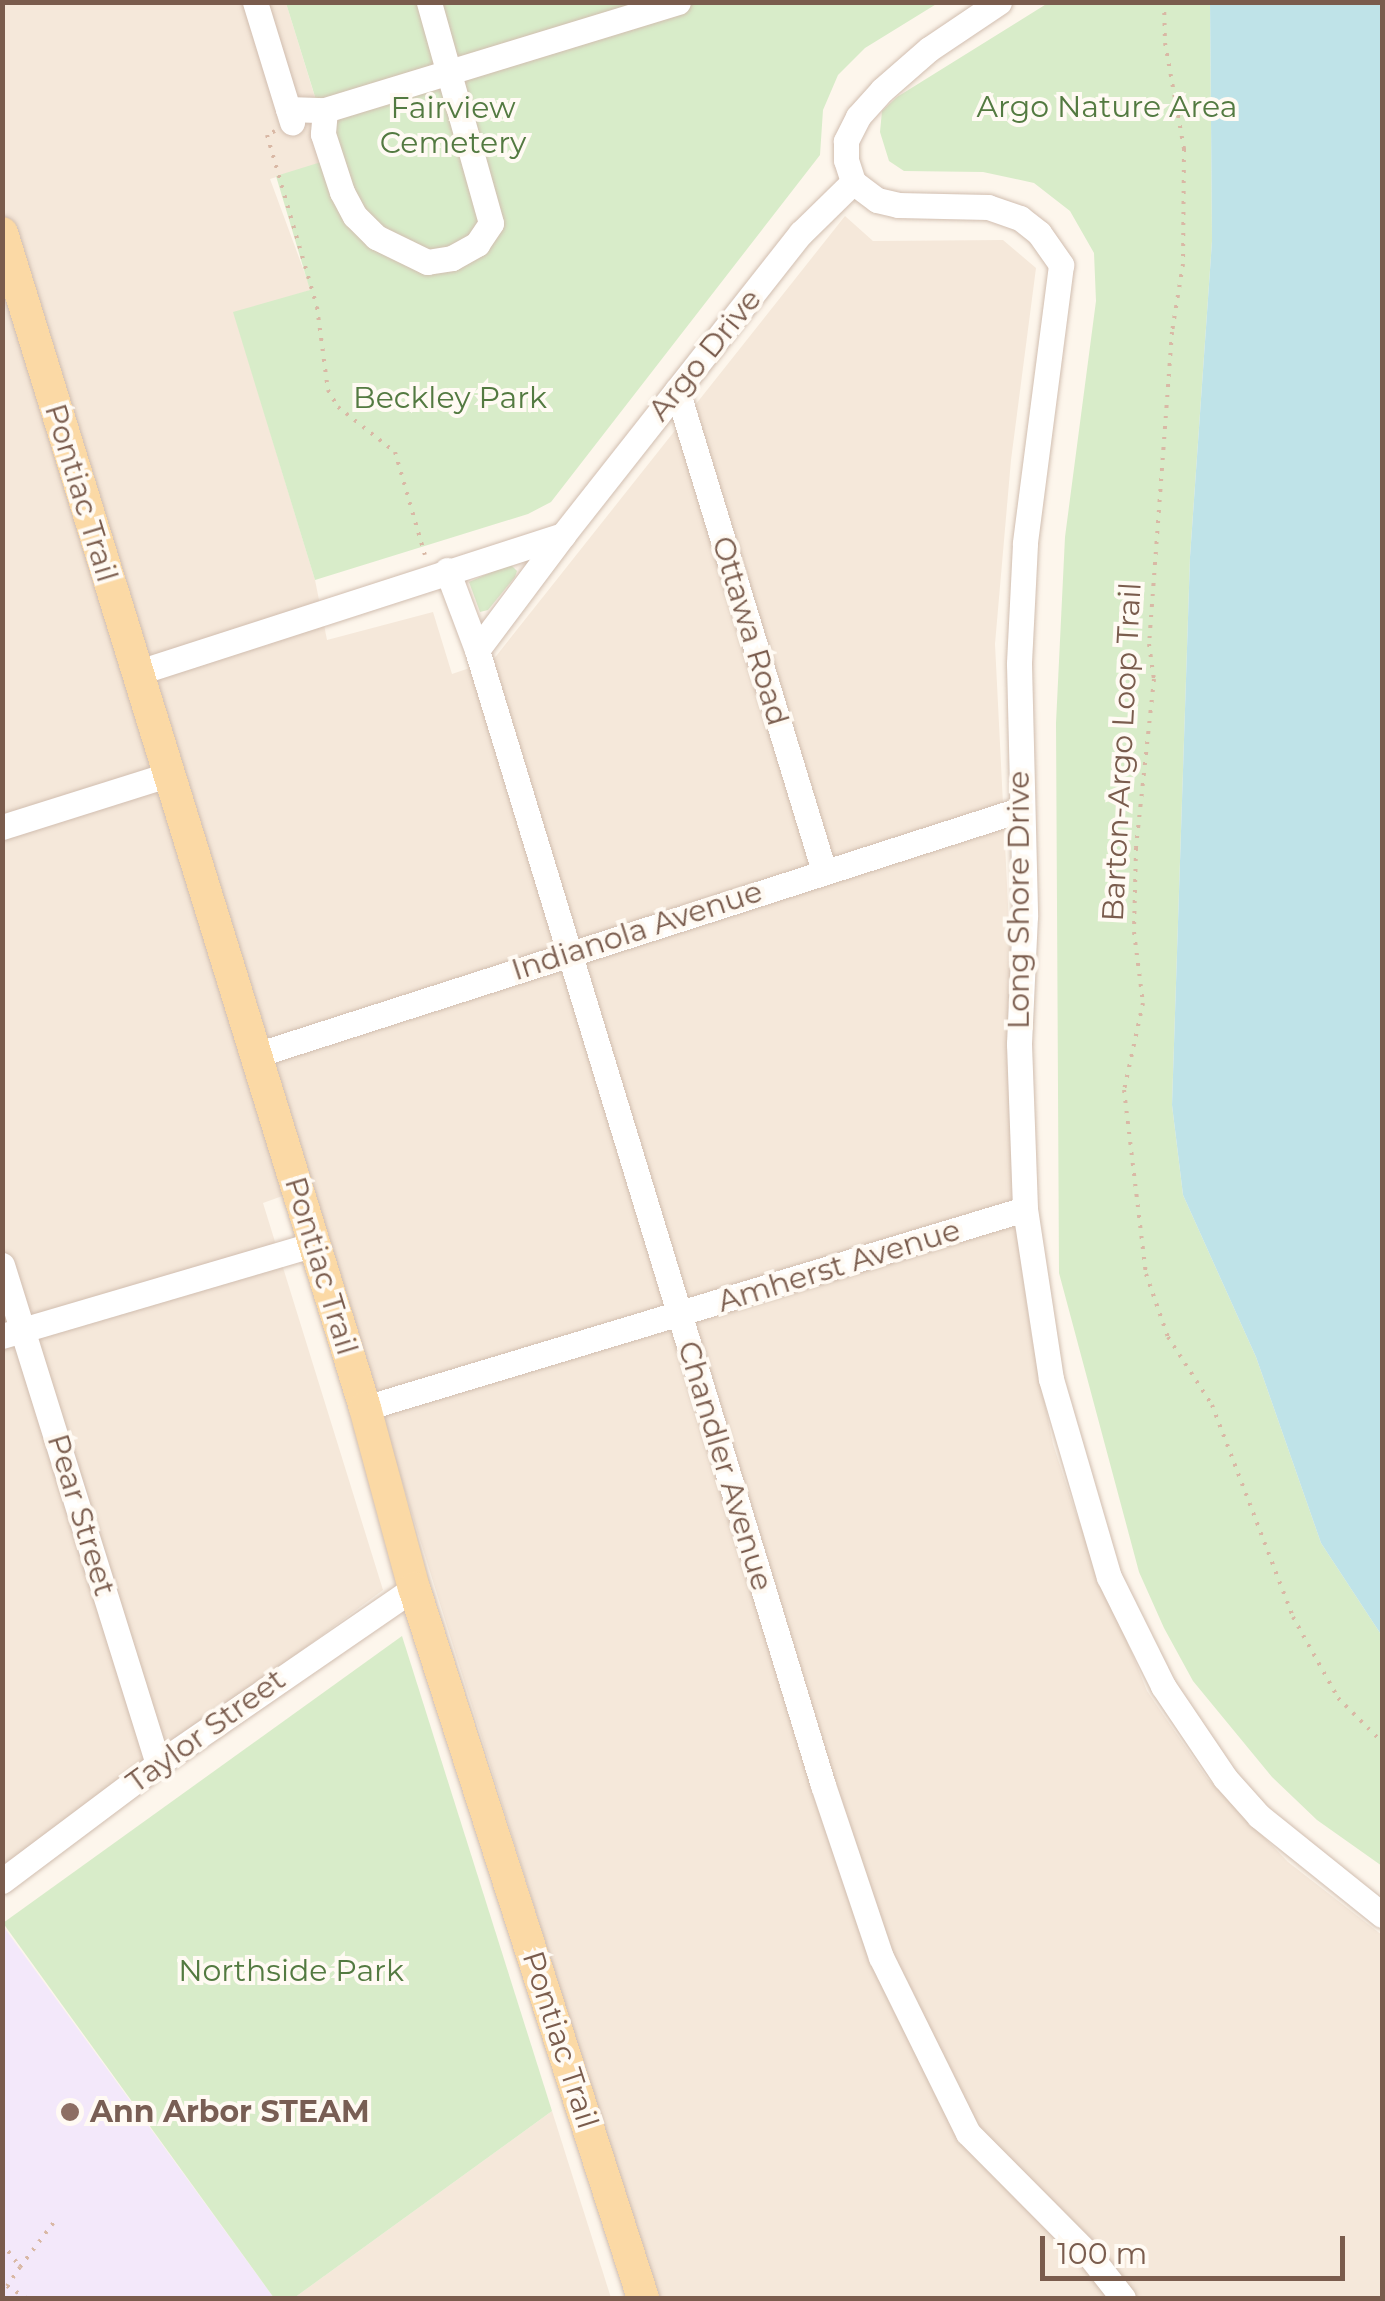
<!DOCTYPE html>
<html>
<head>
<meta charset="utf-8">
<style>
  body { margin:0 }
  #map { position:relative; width:1385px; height:2301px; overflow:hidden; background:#fdf6ec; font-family:Montserrat,sans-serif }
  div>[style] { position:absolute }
  .residential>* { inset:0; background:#f5e8da }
  .education>* { inset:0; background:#f3e8fa }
  .green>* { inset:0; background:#d8ecc9 }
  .water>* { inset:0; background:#bfe3e8 }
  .path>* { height:4px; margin-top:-2px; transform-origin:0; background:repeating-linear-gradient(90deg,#d9b8a5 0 2.5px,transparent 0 10.5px) }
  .roads { filter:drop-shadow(0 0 2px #d1beb0) drop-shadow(0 0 2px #d1beb0) }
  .minor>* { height:25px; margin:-12.5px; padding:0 12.5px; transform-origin:12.5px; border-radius:12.5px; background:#fff }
  .major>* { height:32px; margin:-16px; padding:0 16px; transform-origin:16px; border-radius:16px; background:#fbd9a5 }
  .dots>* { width:28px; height:28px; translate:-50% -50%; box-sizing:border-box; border:5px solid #fffaf3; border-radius:50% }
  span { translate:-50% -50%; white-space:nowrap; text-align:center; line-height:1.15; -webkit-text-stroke:8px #fffaf3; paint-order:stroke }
  .park-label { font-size:30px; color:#537a41 }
  .street-label { font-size:30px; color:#7a5c4d }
  .education-label { font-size:30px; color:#785e54; font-weight:700 }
  .left { translate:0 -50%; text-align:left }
  .frame { position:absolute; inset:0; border:5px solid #7a5c4d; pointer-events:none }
  .scale { position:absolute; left:1040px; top:2236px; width:305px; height:45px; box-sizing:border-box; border:5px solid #7a5c4d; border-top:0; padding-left:12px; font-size:30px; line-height:35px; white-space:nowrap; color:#7a5c4d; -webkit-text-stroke:8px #fffaf3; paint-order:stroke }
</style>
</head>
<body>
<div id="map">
  <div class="residential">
    <i style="clip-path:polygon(3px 3px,286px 3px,334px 159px,270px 179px,311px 290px,234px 313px,315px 580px,327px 640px,433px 612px,452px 674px,493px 660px,845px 216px,873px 241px,1003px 240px,1036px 268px,1011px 460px,995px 644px,1010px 944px,1017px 1237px,1031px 1334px,1053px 1444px,1075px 1511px,1147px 1691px,1207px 1778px,1288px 1862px,1382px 1935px,1382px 2298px,656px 2298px,310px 1186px,263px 1203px,383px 1590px,3px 1872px)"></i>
    <i style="clip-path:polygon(552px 2111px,611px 2298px,294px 2298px)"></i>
  </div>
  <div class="education">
    <i style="clip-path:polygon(3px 1926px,274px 2298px,3px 2298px)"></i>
  </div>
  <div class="green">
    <i style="clip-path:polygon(286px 3px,938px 3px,865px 48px,838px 75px,823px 110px,820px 155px,551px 502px,528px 514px,315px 580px,233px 312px,310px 290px,276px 176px,334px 158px)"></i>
    <i style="clip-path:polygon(1048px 3px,1210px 3px,1212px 241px,1190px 557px,1172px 1105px,1183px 1195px,1256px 1357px,1321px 1543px,1382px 1636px,1382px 1866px,1317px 1820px,1272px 1777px,1193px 1681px,1164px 1628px,1139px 1572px,1059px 1273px,1056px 723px,1065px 537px,1096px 301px,1094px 253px,1070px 211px,1034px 183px,983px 172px,904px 171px,889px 161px,880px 132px,882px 111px,897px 97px)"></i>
    <i style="clip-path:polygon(510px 564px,517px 571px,515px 577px,488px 610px,480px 612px,469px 582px)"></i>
    <i style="clip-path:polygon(402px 1636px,552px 2111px,294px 2298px,274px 2298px,3px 1923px)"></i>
  </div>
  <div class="water">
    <i style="clip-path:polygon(1210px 3px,1382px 3px,1382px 1636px,1321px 1543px,1256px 1357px,1183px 1195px,1172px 1105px,1190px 557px,1212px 241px)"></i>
  </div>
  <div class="path">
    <i style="left:1164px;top:2px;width:41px;rotate:88.6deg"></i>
    <i style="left:1165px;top:43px;width:108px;rotate:79.8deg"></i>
    <i style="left:1184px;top:149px;width:115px;rotate:90.5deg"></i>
    <i style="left:1183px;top:264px;width:69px;rotate:99.2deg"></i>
    <i style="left:1172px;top:332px;width:313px;rotate:94.2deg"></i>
    <i style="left:1149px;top:644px;width:35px;rotate:82deg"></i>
    <i style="left:1154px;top:679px;width:170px;rotate:96.1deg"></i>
    <i style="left:1136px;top:848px;width:84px;rotate:91.4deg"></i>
    <i style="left:1134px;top:932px;width:72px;rotate:82.8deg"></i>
    <i style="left:1143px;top:1003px;width:89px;rotate:102.3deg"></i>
    <i style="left:1124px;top:1090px;width:185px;rotate:83.2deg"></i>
    <i style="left:1146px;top:1274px;width:67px;rotate:70.8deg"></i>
    <i style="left:1168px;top:1337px;width:81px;rotate:57.1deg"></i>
    <i style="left:1212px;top:1405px;width:227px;rotate:69.1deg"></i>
    <i style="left:1293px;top:1617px;width:93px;rotate:60.9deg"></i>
    <i style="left:1338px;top:1698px;width:62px;rotate:45deg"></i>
    <i style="left:275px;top:131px;width:9px;rotate:153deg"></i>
    <i style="left:267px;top:135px;width:179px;rotate:73.8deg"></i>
    <i style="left:317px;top:307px;width:84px;rotate:82.5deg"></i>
    <i style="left:328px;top:390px;width:20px;rotate:60deg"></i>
    <i style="left:338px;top:407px;width:73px;rotate:38.3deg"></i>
    <i style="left:395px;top:452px;width:107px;rotate:73.8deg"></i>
    <i style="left:2px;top:2243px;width:30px;rotate:53deg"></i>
    <i style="left:20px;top:2267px;width:61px;rotate:-52.9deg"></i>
    <i style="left:20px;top:2267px;width:23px;rotate:124deg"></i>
    <i style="left:7px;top:2286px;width:22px;rotate:32deg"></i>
  </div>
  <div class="roads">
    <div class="minor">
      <i style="left:255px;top:2px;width:126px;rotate:72.9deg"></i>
      <i style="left:999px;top:2px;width:84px;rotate:146.1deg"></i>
      <i style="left:929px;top:49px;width:62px;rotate:138.9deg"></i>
      <i style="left:882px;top:90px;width:36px;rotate:132deg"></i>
      <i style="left:858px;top:117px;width:27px;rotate:117deg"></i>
      <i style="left:846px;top:141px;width:19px;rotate:90deg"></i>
      <i style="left:846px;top:160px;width:23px;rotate:72deg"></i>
      <i style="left:853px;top:182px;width:30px;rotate:37deg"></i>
      <i style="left:877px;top:200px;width:22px;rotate:13deg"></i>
      <i style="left:898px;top:205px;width:90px;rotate:1.3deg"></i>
      <i style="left:988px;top:207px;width:34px;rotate:19deg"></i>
      <i style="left:1020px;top:218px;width:24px;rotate:38deg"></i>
      <i style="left:1039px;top:233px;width:39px;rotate:55deg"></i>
      <i style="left:1061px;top:265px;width:281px;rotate:97.4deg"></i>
      <i style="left:1025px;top:544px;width:120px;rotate:92.9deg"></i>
      <i style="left:1019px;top:664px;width:252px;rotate:88.6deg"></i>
      <i style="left:1025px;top:916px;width:128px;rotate:92.7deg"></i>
      <i style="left:1019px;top:1044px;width:165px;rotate:87.9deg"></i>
      <i style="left:1025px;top:1209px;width:172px;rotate:81.3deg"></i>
      <i style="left:1051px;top:1379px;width:206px;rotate:73.7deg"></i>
      <i style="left:1109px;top:1577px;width:122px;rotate:63.6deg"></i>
      <i style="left:1163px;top:1686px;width:111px;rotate:56deg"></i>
      <i style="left:1225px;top:1778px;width:51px;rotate:48.2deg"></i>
      <i style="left:1259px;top:1816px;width:158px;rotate:38.8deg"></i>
      <i style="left:288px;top:109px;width:37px;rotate:2deg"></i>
      <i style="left:325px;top:110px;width:369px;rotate:-17deg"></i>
      <i style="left:325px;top:110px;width:24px;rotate:95deg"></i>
      <i style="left:323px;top:134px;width:61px;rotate:71.9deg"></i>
      <i style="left:342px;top:192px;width:27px;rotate:62deg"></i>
      <i style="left:355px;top:216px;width:30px;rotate:45deg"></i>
      <i style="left:376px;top:237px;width:57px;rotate:26.1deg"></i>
      <i style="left:427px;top:262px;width:25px;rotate:-9deg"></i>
      <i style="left:452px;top:258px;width:29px;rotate:-29deg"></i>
      <i style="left:477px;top:244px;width:25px;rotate:-56deg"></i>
      <i style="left:491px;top:223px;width:230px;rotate:-105.7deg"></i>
      <i style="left:677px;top:390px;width:503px;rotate:73.01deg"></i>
      <i style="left:447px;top:570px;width:85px;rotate:69.4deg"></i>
      <i style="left:477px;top:650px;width:1187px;rotate:73.05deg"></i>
      <i style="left:823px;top:1785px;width:182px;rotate:71.4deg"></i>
      <i style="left:881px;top:1957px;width:196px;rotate:63.7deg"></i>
      <i style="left:968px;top:2133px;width:173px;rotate:45.2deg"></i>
      <i style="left:1090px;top:2256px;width:53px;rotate:51.8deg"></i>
      <i style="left:477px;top:650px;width:144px;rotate:-53.2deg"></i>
      <i style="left:136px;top:673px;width:449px;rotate:-17.9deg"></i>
      <i style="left:563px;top:535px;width:385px;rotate:-51.8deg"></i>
      <i style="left:801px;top:233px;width:73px;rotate:-44.4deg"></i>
      <i style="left:2px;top:827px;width:176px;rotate:-17.5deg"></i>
      <i style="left:256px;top:1055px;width:801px;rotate:-17.8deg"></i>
      <i style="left:2px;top:1265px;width:523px;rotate:72.64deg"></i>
      <i style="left:2px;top:1336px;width:325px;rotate:-16.4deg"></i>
      <i style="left:365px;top:1408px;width:689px;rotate:-16.78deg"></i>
      <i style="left:2px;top:1881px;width:195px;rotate:-36.9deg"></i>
      <i style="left:158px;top:1764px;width:311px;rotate:-34.5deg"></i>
    </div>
    <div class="major">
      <i style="left:2px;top:233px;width:1230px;rotate:72.83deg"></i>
      <i style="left:365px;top:1408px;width:187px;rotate:74.8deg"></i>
      <i style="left:414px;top:1588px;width:746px;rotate:72.12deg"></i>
    </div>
  </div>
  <div class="dots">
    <i style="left:70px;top:2112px;background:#8d6e63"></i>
  </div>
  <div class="park-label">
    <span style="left:1107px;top:107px">Argo Nature Area</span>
    <span style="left:453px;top:125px">Fairview<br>Cemetery</span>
    <span style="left:450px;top:398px">Beckley Park</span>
    <span style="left:291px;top:1971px">Northside Park</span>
  </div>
  <div class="street-label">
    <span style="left:705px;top:355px;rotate:-51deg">Argo Drive</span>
    <span style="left:81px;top:493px;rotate:73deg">Pontiac Trail</span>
    <span style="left:750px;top:631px;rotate:73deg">Ottawa Road</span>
    <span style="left:1122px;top:752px;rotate:-87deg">Barton-Argo Loop Trail</span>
    <span style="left:1019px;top:900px;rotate:-90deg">Long Shore Drive</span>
    <span style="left:637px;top:931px;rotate:-18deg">Indianola Avenue</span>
    <span style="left:321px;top:1266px;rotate:73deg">Pontiac Trail</span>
    <span style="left:839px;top:1266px;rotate:-17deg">Amherst Avenue</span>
    <span style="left:725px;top:1466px;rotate:73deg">Chandler Avenue</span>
    <span style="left:81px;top:1515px;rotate:73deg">Pear Street</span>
    <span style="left:206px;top:1731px;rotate:-36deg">Taylor Street</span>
    <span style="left:560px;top:2040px;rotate:72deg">Pontiac Trail</span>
  </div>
  <div class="education-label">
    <span class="left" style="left:90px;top:2112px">Ann Arbor STEAM</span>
  </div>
  <div class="frame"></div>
  <div class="scale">100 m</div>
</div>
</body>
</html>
